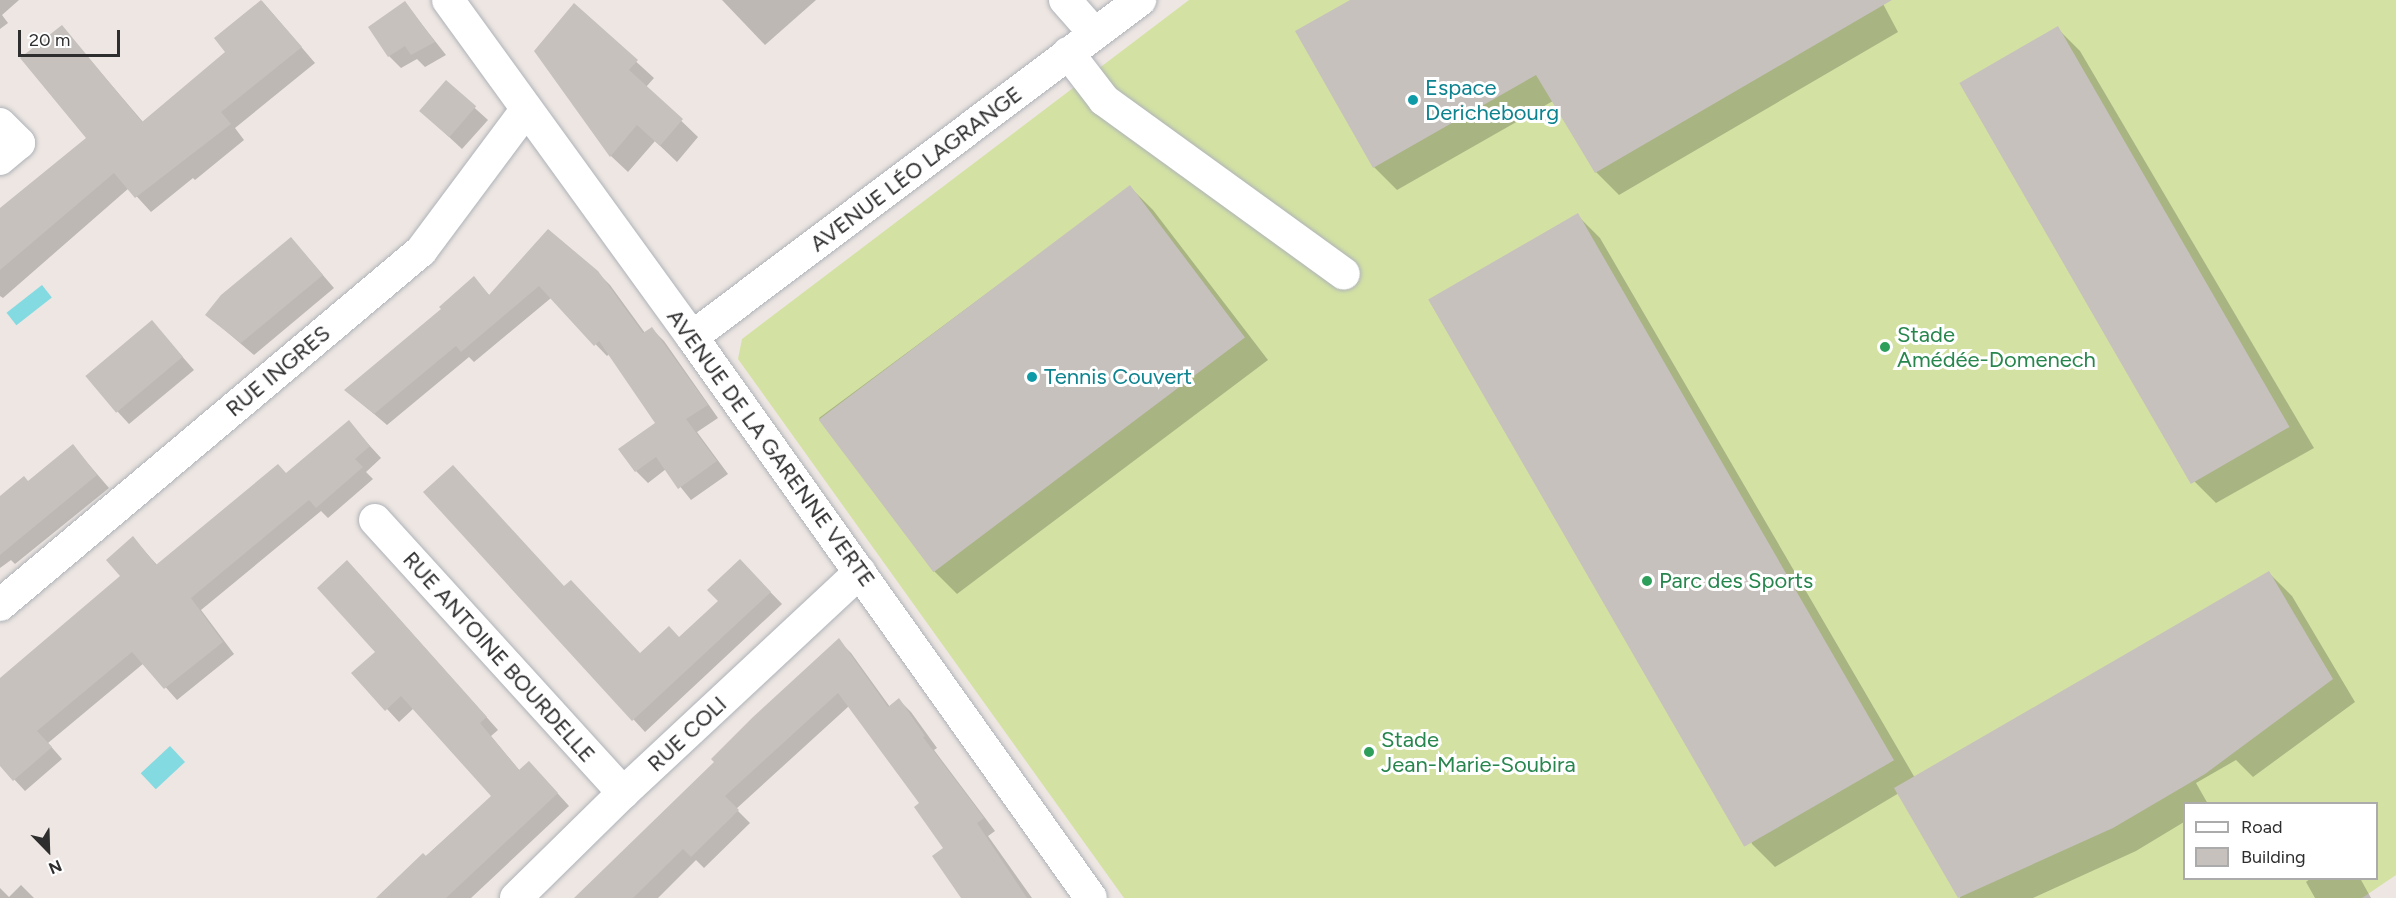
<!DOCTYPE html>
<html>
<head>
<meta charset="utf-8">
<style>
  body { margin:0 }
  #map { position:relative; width:2396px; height:898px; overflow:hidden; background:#ede6e2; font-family:Figtree,sans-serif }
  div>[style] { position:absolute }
  .pitch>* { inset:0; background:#d3e2a3 }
  .water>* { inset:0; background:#83dae1; transform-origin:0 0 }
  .shadow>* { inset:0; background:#0003 }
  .building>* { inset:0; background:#c6c1bd; transform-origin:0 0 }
  .roads { filter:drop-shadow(0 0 2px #aeb2b8) drop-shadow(0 0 2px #aeb2b8) }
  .street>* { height:32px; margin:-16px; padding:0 16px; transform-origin:16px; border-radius:16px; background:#fff }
  .dots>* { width:16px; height:16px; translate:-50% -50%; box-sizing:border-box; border:3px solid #fff; border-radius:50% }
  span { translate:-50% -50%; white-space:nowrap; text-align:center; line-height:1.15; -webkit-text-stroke:6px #fff; paint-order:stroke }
  .culture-label { font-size:22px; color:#0d838f }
  .left { translate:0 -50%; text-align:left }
  .street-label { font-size:22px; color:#2e2e2e }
  .leisure-label { font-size:22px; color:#27864d }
  .legend { position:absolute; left:2183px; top:802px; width:195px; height:78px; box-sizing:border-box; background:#fff; border:2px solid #ababab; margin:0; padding:8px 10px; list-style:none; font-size:18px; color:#2e2e2e }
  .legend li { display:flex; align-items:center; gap:12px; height:30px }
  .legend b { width:30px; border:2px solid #ababab }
  .north { position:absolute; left:18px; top:820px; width:60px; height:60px; -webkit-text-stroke:4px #fff; paint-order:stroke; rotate:157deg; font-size:16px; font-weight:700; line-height:24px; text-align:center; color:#2e2e2e }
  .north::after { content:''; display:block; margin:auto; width:21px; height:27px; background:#2e2e2e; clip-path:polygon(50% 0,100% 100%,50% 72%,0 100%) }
  .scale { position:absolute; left:18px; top:30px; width:102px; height:27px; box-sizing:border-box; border:3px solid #2e2e2e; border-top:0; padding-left:8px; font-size:18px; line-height:21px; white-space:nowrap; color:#2e2e2e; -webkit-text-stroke:4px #fff; paint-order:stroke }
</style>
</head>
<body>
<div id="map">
  <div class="pitch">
    <i style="clip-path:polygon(evenodd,1189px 0,2396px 0,2396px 875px,2362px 898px,1124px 898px,738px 359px,742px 339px,1189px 0,2184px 804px,2376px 804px,2376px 878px,2184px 878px,2184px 804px)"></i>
  </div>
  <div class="water">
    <i style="left:42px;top:285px;width:16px;height:45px;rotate:52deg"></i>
    <i style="left:170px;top:746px;width:22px;height:40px;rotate:47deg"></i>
  </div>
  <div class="shadow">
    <i style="clip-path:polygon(0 0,19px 0,2px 15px,8px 23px,0 29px)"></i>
    <i style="clip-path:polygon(722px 0,816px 0,765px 45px)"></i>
    <i style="clip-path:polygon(1353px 0,1881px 0,1898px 32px,1619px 195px,1596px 172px,1553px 101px,1397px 190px,1374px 167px)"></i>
    <i style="clip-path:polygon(262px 1px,315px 63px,235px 128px,244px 140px,195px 180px,193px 178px,151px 212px,129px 188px,3px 298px,0 296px,0 216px,88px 138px,62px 27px,143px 122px,228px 52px,216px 38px)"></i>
    <i style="clip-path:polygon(405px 3px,446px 55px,425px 67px,417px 59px,401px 68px,389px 56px)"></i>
    <i style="clip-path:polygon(574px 5px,654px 78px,646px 87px,698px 137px,677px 162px,655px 141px,628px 172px,611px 156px)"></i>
    <i style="clip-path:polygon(2057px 28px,2080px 51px,2314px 448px,2216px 503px,2193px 480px)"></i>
    <i style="clip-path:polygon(446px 82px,488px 120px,462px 149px,434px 123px)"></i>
    <i style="clip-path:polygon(1130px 187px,1153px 210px,1268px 360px,957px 594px,934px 571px,819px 418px)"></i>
    <i style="clip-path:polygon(1577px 215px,1600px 238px,1915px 778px,2269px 573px,2292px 596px,2355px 702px,2253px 777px,2236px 760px,2196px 783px,2208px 804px,2184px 804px,2184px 822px,2136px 851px,2033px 898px,1960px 898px,1899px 793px,1775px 867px,1752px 844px)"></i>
    <i style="clip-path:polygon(303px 252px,334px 288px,254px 355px,207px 315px)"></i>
    <i style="clip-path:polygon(597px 272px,610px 285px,645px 333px,652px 329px,664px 341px,718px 418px,697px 432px,728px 474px,691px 500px,666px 469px,648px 483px,636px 471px,657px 423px,609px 354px,607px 356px,551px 298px,474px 362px,469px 357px,387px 425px,346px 390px,444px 309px,474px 278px,490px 296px)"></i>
    <i style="clip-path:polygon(152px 322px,194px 370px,129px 424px,117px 411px)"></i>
    <i style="clip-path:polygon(349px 423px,381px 458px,366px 472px,373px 479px,328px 518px,321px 511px,201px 610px,234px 654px,177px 700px,144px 663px,48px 743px,62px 759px,25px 791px,0 764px,0 687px,122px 576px,133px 538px,158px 566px,286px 474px)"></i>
    <i style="clip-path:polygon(73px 446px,109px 488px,15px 564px,11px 560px,0 568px,0 497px,29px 483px)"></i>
    <i style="clip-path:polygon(425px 492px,565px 588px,641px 655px,680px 639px,720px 602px,740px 561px,782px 604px,645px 732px)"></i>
    <i style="clip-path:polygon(359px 574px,498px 730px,491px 736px,520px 771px,541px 775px,569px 806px,471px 898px,379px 898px,493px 796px,414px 708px,399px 722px,354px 673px,377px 652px)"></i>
    <i style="clip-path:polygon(839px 641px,851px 653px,890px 707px,899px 700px,911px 712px,937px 748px,934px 750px,995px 831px,988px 836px,1032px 898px,964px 898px,945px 848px,921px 804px,849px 706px,736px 809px,750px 823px,704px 868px,696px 860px,658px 898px,577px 898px)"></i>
    <i style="clip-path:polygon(2311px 878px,2360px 878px,2371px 898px,2315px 898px,2306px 882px)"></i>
    <i style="clip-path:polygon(21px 885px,34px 898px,0 898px,0 888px,9px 897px)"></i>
  </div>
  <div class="building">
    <i style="clip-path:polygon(261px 0,302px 47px,221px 112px,231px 124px,135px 198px,114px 173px,0 270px,0 208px,86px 138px,20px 58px,62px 25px,142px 122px,225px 52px,214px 38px)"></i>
    <i style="clip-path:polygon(1350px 0,1892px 0,1595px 173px,1536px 75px,1373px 168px,1295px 31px)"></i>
    <i style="clip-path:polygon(405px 1px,435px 42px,411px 55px,405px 46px,388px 57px,368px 27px)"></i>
    <i style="clip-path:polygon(574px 3px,638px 60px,629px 70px,683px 119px,660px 146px,637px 125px,610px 157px,534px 51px)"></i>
    <i style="left:2058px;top:26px;width:463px;height:114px;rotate:60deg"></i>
    <i style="left:446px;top:80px;width:40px;height:41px;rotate:41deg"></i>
    <i style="left:1130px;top:185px;width:191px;height:390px;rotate:53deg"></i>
    <i style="left:1578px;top:213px;width:632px;height:173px;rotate:60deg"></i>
    <i style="clip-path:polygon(548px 229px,598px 271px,643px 333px,652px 327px,708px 405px,686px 419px,717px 461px,678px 489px,656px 457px,635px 472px,618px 449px,655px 423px,599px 341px,594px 346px,539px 286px,461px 352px,456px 346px,374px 414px,344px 390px,441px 309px,439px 307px,474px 276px,489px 295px)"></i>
    <i style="clip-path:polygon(291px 237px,323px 275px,241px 343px,205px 315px,221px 295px)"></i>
    <i style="left:152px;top:320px;width:48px;height:87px;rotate:50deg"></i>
    <i style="clip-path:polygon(349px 420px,370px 446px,355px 459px,363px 467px,316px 508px,309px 500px,191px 598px,223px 642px,164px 689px,132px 652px,37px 731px,52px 747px,13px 781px,0 766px,0 678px,120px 576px,106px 560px,133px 536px,156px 565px,278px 464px,286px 473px)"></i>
    <i style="clip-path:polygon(73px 444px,97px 475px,0 555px,0 496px,24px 476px,28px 481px)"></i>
    <i style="clip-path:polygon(453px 465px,564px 586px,571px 580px,640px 653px,669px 626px,679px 637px,718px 601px,707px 590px,740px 559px,771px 592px,632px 721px,423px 492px)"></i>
    <i style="clip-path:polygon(347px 560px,487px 717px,480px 723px,519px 770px,529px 761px,558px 793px,446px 898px,376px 898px,423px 853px,426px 856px,491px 796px,401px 696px,385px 711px,351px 673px,375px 652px,317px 588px)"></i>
    <i style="clip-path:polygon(2269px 571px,2333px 679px,2205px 774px,2113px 828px,1958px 898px,1894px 788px)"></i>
    <i style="clip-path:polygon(839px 638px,888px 707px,899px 698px,925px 736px,923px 737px,984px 818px,977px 823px,1027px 898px,961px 898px,932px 856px,943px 848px,914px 807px,919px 803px,838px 693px,725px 796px,739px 810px,691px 857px,683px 849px,633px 898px,574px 898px,714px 762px,711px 759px,753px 717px)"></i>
  </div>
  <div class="roads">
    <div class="street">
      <i style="left:448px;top:0;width:416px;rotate:54.1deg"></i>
      <i style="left:692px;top:337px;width:688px;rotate:54.58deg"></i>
      <i style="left:1065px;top:0;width:45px;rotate:48.6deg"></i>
      <i style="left:1068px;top:53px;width:59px;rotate:52.5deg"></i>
      <i style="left:1104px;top:100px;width:296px;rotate:35.9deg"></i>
      <i style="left:0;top:124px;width:27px;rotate:45deg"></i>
      <i style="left:19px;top:143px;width:25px;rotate:140deg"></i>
      <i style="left:692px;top:337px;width:561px;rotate:-36.95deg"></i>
      <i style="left:375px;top:520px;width:369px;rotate:47.7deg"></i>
      <i style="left:0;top:605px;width:550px;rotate:-40.06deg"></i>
      <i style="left:421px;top:251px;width:176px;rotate:-53.3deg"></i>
      <i style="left:516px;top:898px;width:150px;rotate:-44.5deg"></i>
      <i style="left:623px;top:793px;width:324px;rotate:-43deg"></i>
    </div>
  </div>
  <div class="dots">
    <i style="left:1413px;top:100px;background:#0f9aa8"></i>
    <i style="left:1885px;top:347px;background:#2e9e5b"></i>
    <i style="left:1032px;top:377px;background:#0f9aa8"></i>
    <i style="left:1647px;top:581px;background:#2e9e5b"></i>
    <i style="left:1369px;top:752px;background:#2e9e5b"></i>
  </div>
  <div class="culture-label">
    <span class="left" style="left:1425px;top:100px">Espace<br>Derichebourg</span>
    <span class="left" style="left:1044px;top:377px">Tennis Couvert</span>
  </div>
  <div class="street-label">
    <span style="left:916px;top:169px;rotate:-37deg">AVENUE LÉO LAGRANGE</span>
    <span style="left:278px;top:371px;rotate:-40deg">RUE INGRES</span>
    <span style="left:771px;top:448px;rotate:54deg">AVENUE DE LA GARENNE VERTE</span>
    <span style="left:499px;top:657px;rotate:48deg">RUE ANTOINE BOURDELLE</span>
    <span style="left:687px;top:734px;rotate:-43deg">RUE COLI</span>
  </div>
  <div class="leisure-label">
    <span class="left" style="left:1897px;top:347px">Stade<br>Amédée-Domenech</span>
    <span class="left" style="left:1659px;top:581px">Parc des Sports</span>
    <span class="left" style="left:1381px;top:752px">Stade<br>Jean-Marie-Soubira</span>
  </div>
  <ul class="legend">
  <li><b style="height:8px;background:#fff"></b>Road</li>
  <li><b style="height:16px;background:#c6c1bd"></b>Building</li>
  </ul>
  <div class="north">N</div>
  <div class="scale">20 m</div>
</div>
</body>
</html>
